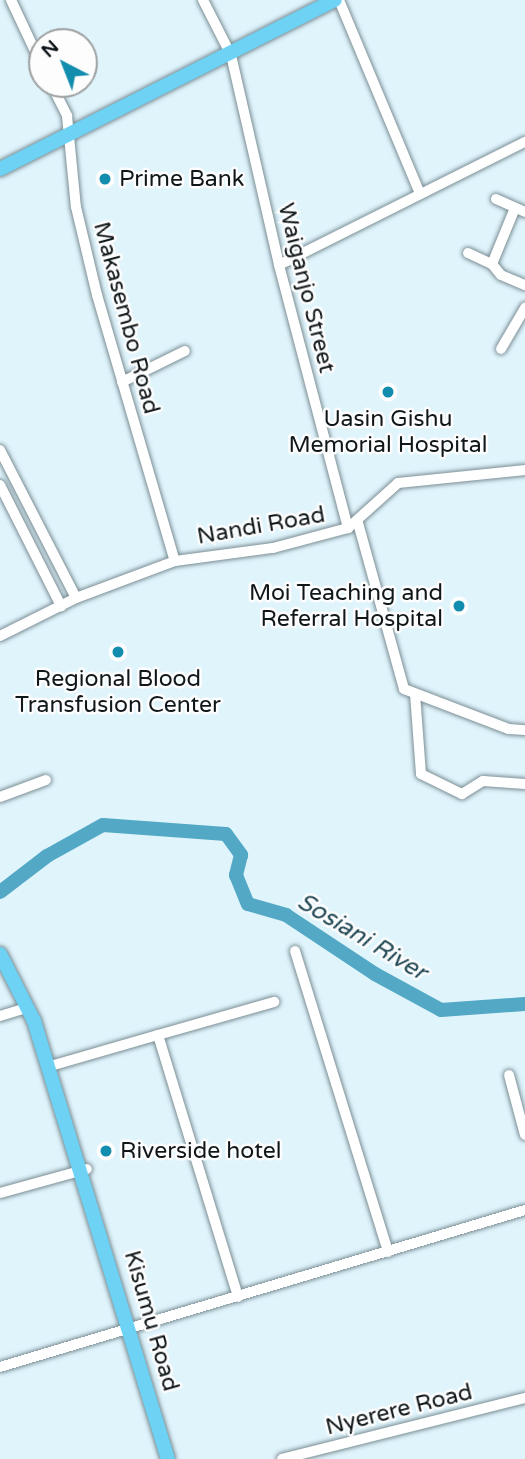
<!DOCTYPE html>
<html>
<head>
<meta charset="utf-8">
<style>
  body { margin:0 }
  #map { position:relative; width:525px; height:1459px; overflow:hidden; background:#e0f4fc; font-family:"Varela Round",sans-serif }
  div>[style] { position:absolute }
  .river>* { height:14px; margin:-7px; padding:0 7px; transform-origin:7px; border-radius:7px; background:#52a8c5 }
  .roads { filter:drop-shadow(0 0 2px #7b8e95) drop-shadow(0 0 2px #7b8e95) }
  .minor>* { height:10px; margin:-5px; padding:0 5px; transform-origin:5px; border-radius:5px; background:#fff }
  .highway>* { height:14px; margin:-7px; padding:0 7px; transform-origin:7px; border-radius:7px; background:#6dd2f4 }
  .dots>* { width:19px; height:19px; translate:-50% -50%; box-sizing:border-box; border:4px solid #fdfdfd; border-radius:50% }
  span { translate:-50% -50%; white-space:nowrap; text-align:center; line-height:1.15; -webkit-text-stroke:5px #fdfdfd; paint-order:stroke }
  .poi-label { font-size:23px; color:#10171a }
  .left { translate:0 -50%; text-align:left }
  .right { translate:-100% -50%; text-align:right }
  .street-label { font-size:23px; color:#10171a }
  .water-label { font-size:24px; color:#224956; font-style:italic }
  .north { position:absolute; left:28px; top:28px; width:70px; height:70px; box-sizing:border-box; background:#fdfdfd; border:2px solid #9ea1a2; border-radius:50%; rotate:318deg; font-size:19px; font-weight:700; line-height:28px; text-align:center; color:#10171a }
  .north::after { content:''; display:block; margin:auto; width:24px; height:32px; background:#128dae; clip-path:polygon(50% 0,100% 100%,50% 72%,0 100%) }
</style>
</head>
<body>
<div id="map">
  <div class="river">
    <i style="left:0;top:892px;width:59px;rotate:-37.5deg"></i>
    <i style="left:47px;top:856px;width:64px;rotate:-29deg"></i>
    <i style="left:103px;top:825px;width:123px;rotate:4.2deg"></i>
    <i style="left:226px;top:834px;width:26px;rotate:54deg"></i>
    <i style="left:241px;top:855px;width:21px;rotate:104deg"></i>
    <i style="left:236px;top:875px;width:31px;rotate:68deg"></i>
    <i style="left:248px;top:904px;width:40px;rotate:16deg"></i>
    <i style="left:286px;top:915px;width:107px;rotate:33.5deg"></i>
    <i style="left:375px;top:974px;width:75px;rotate:28.6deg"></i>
    <i style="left:441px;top:1010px;width:84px;rotate:-4.1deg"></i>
  </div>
  <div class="roads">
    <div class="minor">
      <i style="left:11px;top:0;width:73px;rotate:64.8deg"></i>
      <i style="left:203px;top:0;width:62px;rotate:63deg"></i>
      <i style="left:231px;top:55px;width:215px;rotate:77.1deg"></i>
      <i style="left:279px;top:265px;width:272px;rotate:75.3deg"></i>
      <i style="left:339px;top:0;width:210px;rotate:67.3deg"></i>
      <i style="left:51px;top:84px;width:36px;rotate:63deg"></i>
      <i style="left:67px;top:116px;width:91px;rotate:84.4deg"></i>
      <i style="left:76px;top:207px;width:90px;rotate:76.6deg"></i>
      <i style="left:97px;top:295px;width:277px;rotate:73.7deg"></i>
      <i style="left:496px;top:199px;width:32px;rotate:24deg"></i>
      <i style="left:515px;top:208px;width:61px;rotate:112.3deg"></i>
      <i style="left:492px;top:264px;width:14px;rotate:51deg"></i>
      <i style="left:501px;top:275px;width:26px;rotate:23deg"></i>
      <i style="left:468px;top:253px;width:26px;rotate:25deg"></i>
      <i style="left:279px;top:265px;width:275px;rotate:-26.6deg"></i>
      <i style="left:501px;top:349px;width:48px;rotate:-59.7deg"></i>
      <i style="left:122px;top:382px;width:70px;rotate:-26.2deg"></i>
      <i style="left:0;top:450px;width:166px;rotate:62.8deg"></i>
      <i style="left:0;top:485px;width:136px;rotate:63.2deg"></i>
      <i style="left:358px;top:523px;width:172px;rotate:74.5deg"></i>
      <i style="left:404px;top:689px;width:112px;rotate:20.9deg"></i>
      <i style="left:509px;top:729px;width:16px;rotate:4deg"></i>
      <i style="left:0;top:636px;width:85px;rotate:-26.6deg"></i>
      <i style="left:76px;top:598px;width:106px;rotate:-20.5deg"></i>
      <i style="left:175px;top:561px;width:99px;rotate:-7.6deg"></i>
      <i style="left:273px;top:548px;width:78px;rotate:-14.9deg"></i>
      <i style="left:348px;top:528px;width:67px;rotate:-42deg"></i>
      <i style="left:398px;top:483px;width:128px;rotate:-5.8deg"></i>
      <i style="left:415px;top:694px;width:80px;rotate:85.7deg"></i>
      <i style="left:421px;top:774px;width:46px;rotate:26deg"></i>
      <i style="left:462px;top:794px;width:25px;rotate:-32deg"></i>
      <i style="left:483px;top:781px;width:42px;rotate:4.1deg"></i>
      <i style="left:0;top:797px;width:49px;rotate:-20.3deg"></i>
      <i style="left:295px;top:951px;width:315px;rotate:72.8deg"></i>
      <i style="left:0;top:1016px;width:30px;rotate:-17deg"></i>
      <i style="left:158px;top:1035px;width:121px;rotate:-15.9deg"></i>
      <i style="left:54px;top:1065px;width:108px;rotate:-16.1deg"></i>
      <i style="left:158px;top:1035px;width:274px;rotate:73deg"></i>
      <i style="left:509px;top:1075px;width:62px;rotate:75.1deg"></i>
      <i style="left:0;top:1193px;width:90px;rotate:-15.4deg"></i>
      <i style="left:0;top:1367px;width:548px;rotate:-16.65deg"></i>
      <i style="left:282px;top:1459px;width:251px;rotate:-14.1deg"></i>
    </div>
    <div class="highway">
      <i style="left:0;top:169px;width:375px;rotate:-26.8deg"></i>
      <i style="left:0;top:954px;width:75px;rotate:63.1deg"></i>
      <i style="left:34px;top:1021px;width:458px;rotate:73deg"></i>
    </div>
  </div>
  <div class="dots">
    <i style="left:105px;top:179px;background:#128dae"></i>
    <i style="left:388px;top:392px;background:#128dae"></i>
    <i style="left:459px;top:606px;background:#128dae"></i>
    <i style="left:118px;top:652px;background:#128dae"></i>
    <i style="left:106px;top:1151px;background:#128dae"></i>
  </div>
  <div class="poi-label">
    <span class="left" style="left:119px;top:179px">Prime Bank</span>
    <span style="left:388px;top:432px">Uasin Gishu<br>Memorial Hospital</span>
    <span class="right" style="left:443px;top:606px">Moi Teaching and<br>Referral Hospital</span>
    <span style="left:118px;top:692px">Regional Blood<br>Transfusion Center</span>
    <span class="left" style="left:120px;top:1151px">Riverside hotel</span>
  </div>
  <div class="street-label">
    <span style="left:306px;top:288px;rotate:76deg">Waiganjo Street</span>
    <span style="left:126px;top:318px;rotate:75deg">Makasembo Road</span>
    <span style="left:261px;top:526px;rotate:-10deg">Nandi Road</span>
    <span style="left:151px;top:1321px;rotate:74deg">Kisumu Road</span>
    <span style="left:399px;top:1410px;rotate:-14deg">Nyerere Road</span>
  </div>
  <div class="water-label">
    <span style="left:362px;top:937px;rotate:31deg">Sosiani River</span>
  </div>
  <div class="north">N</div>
</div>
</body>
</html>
